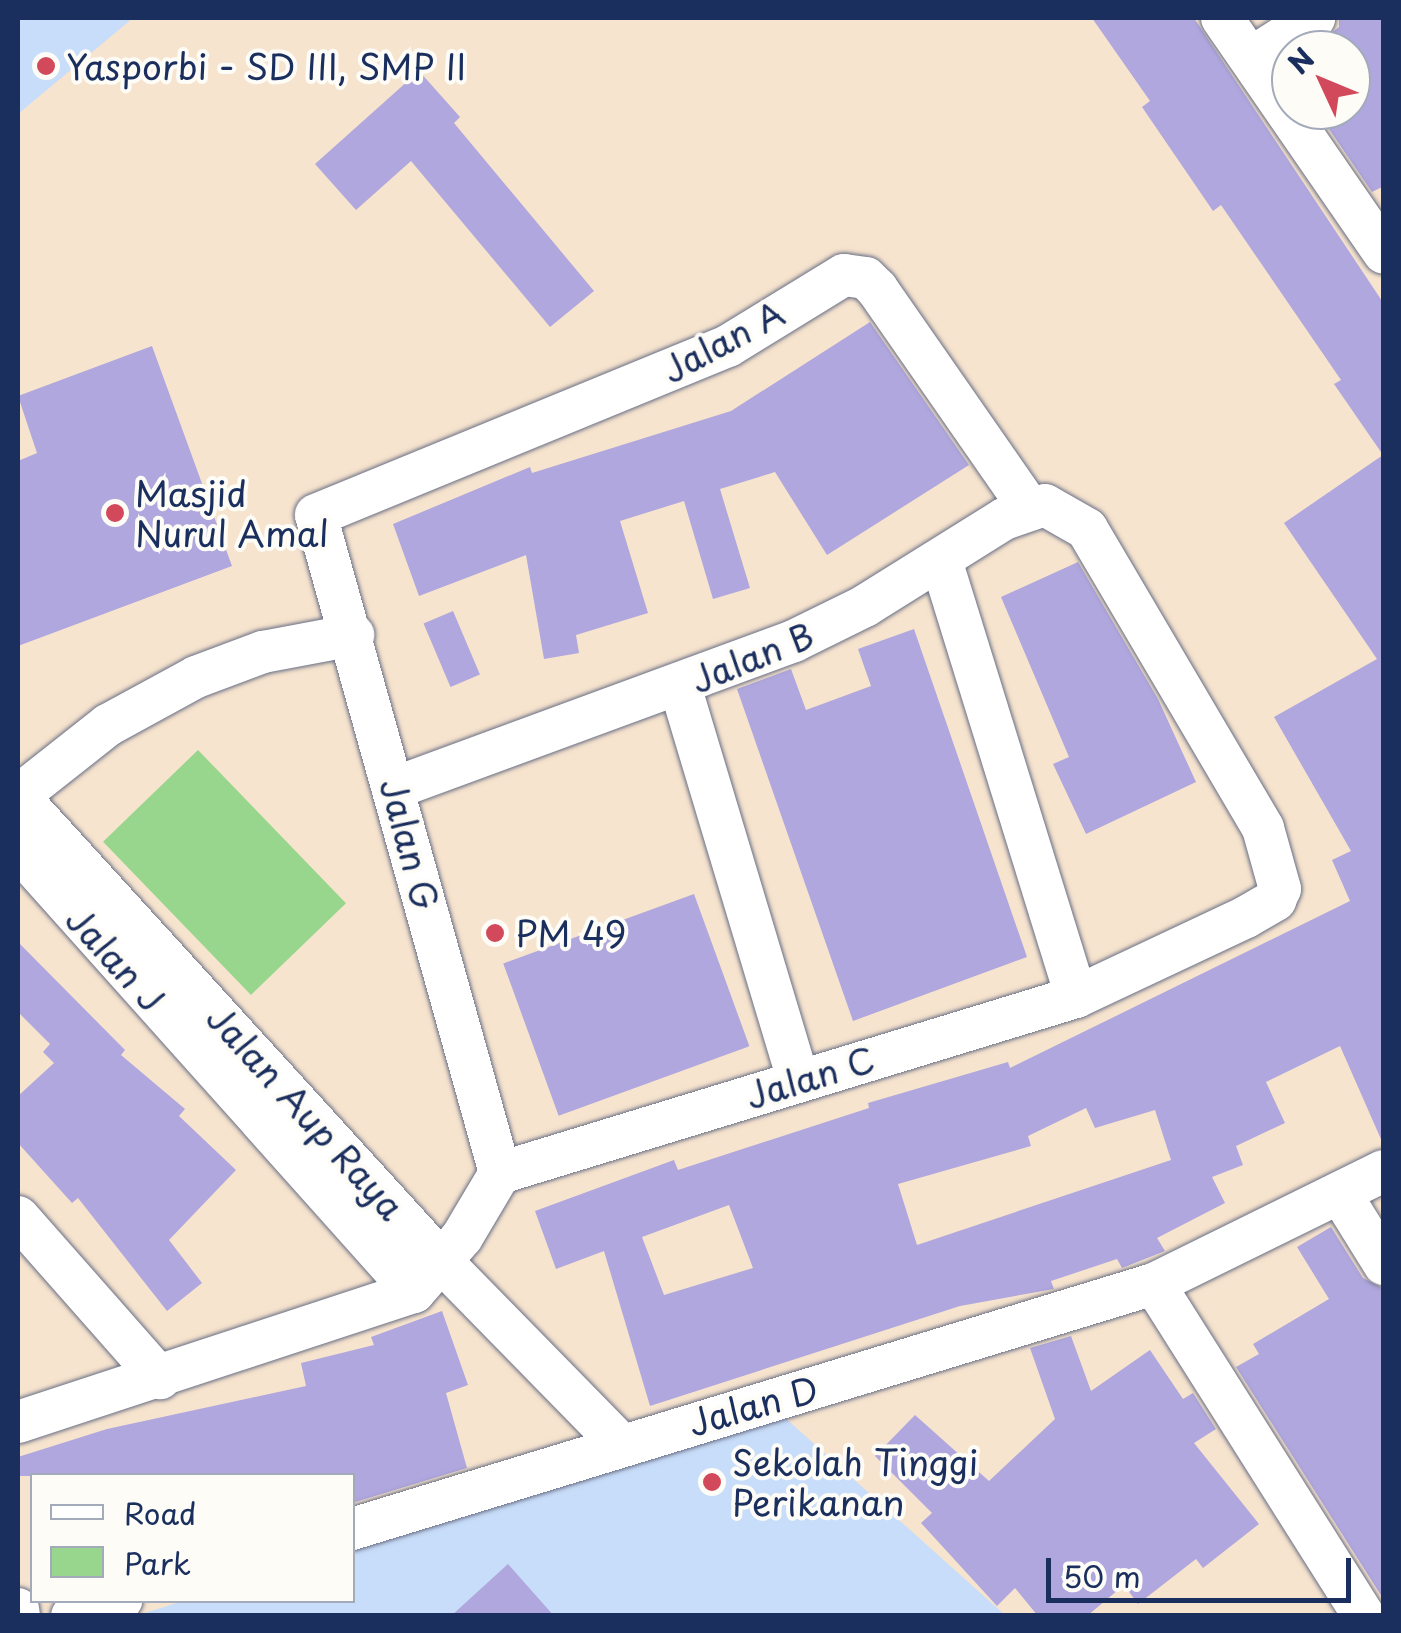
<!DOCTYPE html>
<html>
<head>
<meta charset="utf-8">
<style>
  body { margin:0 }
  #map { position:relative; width:1401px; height:1633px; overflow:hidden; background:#f7e4ce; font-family:"Playpen Sans",sans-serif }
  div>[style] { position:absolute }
  .built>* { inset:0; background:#c8ddf9 }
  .green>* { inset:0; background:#97d68c; transform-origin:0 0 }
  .building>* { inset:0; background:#afa7dd; transform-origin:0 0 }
  .roads { filter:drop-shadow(0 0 2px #686e85) drop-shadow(0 0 2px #686e85) }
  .street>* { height:42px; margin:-21px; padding:0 21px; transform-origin:21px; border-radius:21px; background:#fff }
  .dots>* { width:28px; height:28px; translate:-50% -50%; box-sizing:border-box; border:5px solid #fdfcf7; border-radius:50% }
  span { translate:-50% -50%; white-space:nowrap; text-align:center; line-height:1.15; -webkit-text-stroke:8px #fdfcf7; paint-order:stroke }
  .poi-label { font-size:35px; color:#1b2f5e }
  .left { translate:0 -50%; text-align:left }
  .street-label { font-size:35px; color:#1b2f5e }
  .frame { position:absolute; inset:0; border:20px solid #1b2f5e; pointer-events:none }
  .legend { position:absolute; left:30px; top:1473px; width:325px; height:130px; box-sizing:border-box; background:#fdfcf7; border:2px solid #a3aaba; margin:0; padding:12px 18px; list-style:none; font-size:30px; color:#1b2f5e }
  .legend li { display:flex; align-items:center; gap:20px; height:50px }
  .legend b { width:50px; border:2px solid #a3aaba }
  .north { position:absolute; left:1271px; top:30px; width:100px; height:100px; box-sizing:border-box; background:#fdfcf7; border:2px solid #a3aaba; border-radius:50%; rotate:314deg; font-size:28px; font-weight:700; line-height:40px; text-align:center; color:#1b2f5e }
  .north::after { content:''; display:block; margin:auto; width:35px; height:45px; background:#d1495b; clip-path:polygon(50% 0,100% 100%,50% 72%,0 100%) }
  .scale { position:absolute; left:1046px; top:1558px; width:305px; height:45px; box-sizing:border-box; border:5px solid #1b2f5e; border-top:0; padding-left:12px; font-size:30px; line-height:35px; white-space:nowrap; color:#1b2f5e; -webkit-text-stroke:8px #fdfcf7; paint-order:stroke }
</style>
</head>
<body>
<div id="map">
  <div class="built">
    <i style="clip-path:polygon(18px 18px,133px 18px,18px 114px)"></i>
    <i style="clip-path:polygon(782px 1415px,1005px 1615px,135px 1616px,183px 1601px,352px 1600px,353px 1548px)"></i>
  </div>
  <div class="green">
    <i style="left:198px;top:750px;width:213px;height:132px;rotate:46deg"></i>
  </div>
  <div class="building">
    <i style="clip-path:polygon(evenodd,1092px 18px,1194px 18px,1384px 304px,1384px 1146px,1340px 1046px,1266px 1082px,1285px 1123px,1236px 1146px,1243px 1165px,1212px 1177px,1225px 1203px,1157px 1238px,1165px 1251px,1122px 1268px,1117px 1259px,1051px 1281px,1054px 1289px,960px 1306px,650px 1406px,604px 1251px,556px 1269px,535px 1211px,674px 1160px,678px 1170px,869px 1108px,868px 1103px,1008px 1062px,1010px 1068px,1350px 901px,1332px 860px,1351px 851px,1274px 717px,1377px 659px,1284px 523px,1383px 455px,1334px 384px,1341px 380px,1221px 205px,1213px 211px,1142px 107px,1150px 101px,1092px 18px,1086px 1108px,1095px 1128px,1155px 1110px,1171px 1160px,917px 1245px,898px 1184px,1031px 1146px,1028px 1136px,1086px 1108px,1092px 18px,729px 1205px,753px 1268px,664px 1295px,642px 1237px,729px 1205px)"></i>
    <i style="clip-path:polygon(1339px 18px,1384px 18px,1384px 186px,1372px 192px,1316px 110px,1351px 110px,1351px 50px,1310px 50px,1339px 27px)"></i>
    <i style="clip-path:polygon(419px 71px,460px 117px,454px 123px,594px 291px,550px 327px,411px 161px,356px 210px,315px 164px)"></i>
    <i style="clip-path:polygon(870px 322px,969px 465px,827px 555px,775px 472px,720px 489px,750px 588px,713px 599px,684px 501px,620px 521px,648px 613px,576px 635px,579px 653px,544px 659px,526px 555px,419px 596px,393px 524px,530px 467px,532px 473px,731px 411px)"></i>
    <i style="clip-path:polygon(152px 346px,232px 566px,18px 646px,18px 461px,37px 453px,18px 396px)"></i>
    <i style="clip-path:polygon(1078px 562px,1158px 699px,1196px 782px,1086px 834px,1053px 764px,1069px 757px,1001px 597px)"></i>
    <i style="left:453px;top:611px;width:69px;height:32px;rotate:67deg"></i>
    <i style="clip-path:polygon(914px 629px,1027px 957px,853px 1021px,737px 689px,791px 669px,806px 710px,871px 686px,858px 649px)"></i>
    <i style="left:694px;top:894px;width:162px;height:203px;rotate:70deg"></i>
    <i style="clip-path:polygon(18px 942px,125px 1050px,121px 1055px,185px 1109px,179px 1116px,236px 1170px,169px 1240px,202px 1283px,167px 1311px,78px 1198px,72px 1203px,18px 1143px,18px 1096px,54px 1063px,43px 1052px,50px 1044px,18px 1012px)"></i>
    <i style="clip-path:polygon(1331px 1227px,1363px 1278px,1384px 1289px,1384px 1600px,1236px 1367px,1259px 1354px,1253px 1344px,1329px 1299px,1297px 1247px)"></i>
    <i style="clip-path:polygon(442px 1311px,468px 1385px,446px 1393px,467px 1468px,352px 1503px,352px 1476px,18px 1476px,18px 1457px,107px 1429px,306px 1386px,301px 1363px,374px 1345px,371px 1337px)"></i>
    <i style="clip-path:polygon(1071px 1336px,1091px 1391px,1150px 1350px,1183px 1399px,1193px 1393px,1216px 1429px,1194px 1443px,1259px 1524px,1203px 1568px,1196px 1559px,1138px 1604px,1124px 1585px,1087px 1616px,1038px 1616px,1015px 1588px,997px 1606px,921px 1523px,932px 1513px,875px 1456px,915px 1415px,989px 1481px,1055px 1419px,1030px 1348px)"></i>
    <i style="clip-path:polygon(508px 1564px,554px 1616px,451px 1616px)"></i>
  </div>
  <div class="roads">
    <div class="street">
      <i style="left:1222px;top:18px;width:285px;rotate:55.4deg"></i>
      <i style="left:1251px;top:58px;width:75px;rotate:-32.4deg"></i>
      <i style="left:941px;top:560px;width:457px;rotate:72.8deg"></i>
      <i style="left:680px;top:686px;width:411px;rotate:73.3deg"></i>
      <i style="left:18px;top:796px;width:631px;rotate:47.7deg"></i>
      <i style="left:443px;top:1263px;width:255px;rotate:45.6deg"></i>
      <i style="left:18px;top:796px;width:115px;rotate:-38.3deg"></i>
      <i style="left:108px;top:725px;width:100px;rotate:-28.6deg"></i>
      <i style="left:196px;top:677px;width:72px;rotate:-20.5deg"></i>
      <i style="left:263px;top:652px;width:92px;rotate:-10.7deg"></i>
      <i style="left:18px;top:849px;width:594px;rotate:48.21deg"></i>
      <i style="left:500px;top:1173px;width:683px;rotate:-105.62deg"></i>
      <i style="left:316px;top:515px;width:445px;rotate:-22.3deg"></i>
      <i style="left:728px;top:346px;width:136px;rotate:-31.5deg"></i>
      <i style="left:844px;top:275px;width:22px;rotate:8deg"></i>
      <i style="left:866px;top:278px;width:16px;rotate:45deg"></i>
      <i style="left:877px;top:289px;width:267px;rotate:55.2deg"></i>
      <i style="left:1340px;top:1193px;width:84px;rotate:58.2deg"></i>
      <i style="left:18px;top:1217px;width:215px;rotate:48.6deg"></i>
      <i style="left:1154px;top:1284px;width:393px;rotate:57.7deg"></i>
      <i style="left:18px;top:1422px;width:417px;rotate:-18.2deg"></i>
      <i style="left:414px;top:1292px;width:73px;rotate:-48.9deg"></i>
      <i style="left:462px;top:1237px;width:74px;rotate:-59.3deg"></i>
      <i style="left:500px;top:1173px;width:602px;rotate:-16.99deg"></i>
      <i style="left:1076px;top:997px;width:188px;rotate:-25.2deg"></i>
      <i style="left:1246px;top:917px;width:34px;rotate:-30deg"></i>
      <i style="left:1275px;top:900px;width:12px;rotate:-66deg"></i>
      <i style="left:1280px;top:889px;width:63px;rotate:-105.6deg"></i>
      <i style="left:1263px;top:828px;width:347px;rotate:-120.5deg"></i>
      <i style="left:1087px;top:529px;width:48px;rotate:-150.3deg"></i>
      <i style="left:1045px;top:505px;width:43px;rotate:161.1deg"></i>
      <i style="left:1004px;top:519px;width:164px;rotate:148deg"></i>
      <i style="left:865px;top:606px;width:79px;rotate:153.8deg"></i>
      <i style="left:794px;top:641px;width:425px;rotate:159.8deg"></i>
      <i style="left:352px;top:1529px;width:839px;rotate:-16.99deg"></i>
      <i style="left:1154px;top:1284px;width:256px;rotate:-26.2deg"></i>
      <i style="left:18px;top:1609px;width:7px;rotate:82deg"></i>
      <i style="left:72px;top:1616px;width:52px;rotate:-18.1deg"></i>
    </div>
  </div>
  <div class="dots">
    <i style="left:46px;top:66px;background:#d1495b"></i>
    <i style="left:115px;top:513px;background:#d1495b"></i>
    <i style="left:495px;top:933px;background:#d1495b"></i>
    <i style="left:712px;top:1482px;background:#d1495b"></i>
  </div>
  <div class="poi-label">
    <span class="left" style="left:66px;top:66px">Yasporbi - SD III, SMP II</span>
    <span class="left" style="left:135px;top:513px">Masjid<br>Nurul Amal</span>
    <span class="left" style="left:515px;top:933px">PM 49</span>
    <span class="left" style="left:732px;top:1482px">Sekolah Tinggi<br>Perikanan</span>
  </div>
  <div class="street-label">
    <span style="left:723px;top:341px;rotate:-28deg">Jalan A</span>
    <span style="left:752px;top:657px;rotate:-22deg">Jalan B</span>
    <span style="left:410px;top:844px;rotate:75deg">Jalan G</span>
    <span style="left:116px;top:959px;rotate:48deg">Jalan J</span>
    <span style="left:810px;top:1077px;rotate:-17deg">Jalan C</span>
    <span style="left:306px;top:1112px;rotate:48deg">Jalan Aup Raya</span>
    <span style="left:753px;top:1405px;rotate:-16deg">Jalan D</span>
  </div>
  <div class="frame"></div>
  <ul class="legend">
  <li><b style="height:12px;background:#fff"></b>Road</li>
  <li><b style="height:28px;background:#97d68c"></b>Park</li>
  </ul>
  <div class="north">N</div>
  <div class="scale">50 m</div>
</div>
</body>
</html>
